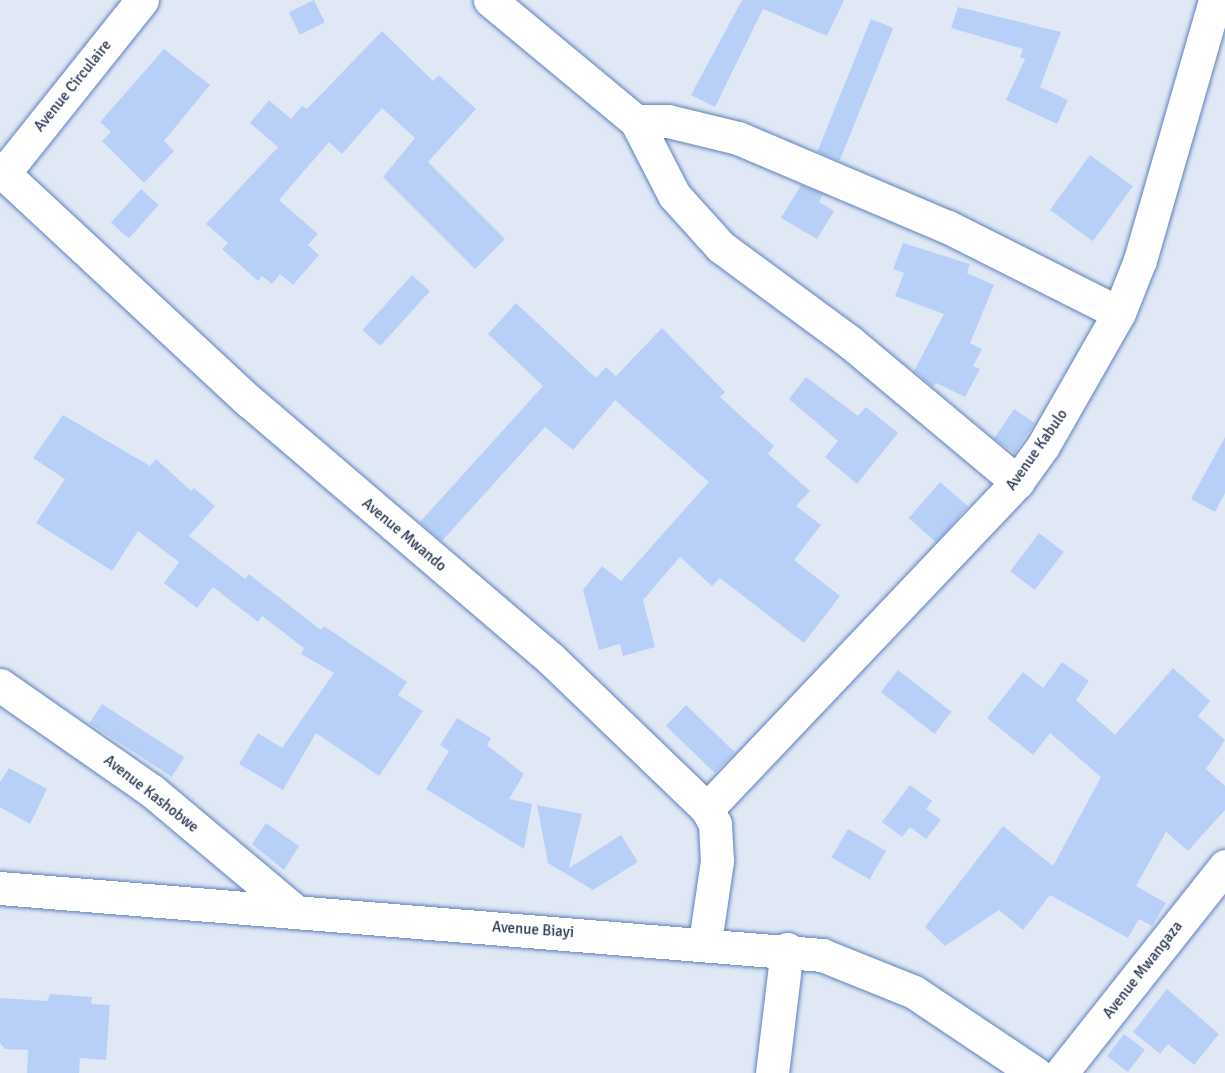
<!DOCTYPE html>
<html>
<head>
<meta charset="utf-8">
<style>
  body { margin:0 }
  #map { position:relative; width:1225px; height:1073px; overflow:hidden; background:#e0e8f5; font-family:Signika,sans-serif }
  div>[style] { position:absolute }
  .building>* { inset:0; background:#b8d0f8; transform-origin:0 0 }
  .roads { filter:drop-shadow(0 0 2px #5f81bd) drop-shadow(0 0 2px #5f81bd) }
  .minor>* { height:33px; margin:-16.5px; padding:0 16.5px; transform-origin:16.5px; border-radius:16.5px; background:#fff }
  span { translate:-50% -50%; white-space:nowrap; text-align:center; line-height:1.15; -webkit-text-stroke:6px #fff; paint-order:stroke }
  .street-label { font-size:15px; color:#27354f }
</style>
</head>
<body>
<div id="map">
  <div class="building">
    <i style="left:314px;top:0;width:25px;height:28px;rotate:64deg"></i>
    <i style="clip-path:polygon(742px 0,844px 0,827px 36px,763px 9px,715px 107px,691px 95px)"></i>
    <i style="clip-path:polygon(958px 7px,1061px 32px,1040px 87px,1068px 100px,1057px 124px,1006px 100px,1025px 59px,1020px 57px,1023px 49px,951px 28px)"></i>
    <i style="left:871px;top:19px;width:24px;height:143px;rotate:22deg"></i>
    <i style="clip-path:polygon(382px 31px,433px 81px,439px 75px,476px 109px,428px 162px,505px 239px,475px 269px,383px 177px,415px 138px,382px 108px,342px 154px,329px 142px,279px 200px,318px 234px,308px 245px,319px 255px,293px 285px,280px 274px,272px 284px,262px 276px,258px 281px,222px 249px,228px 243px,206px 224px,278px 147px,250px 123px,269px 100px,291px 119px,302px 106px,307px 109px)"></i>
    <i style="clip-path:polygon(164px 49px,210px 85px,164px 141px,174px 151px,144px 183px,102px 141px,111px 132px,100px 122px)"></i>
    <i style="left:1090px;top:155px;width:53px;height:68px;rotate:36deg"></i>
    <i style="clip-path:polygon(801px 185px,823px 194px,819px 202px,834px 211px,817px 239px,781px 218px)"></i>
    <i style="left:141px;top:189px;width:24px;height:45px;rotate:42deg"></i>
    <i style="clip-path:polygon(903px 243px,970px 264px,967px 273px,994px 285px,970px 343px,982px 349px,973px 366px,980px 369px,965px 397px,936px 383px,933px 387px,914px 371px,944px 314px,895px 296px,904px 273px,893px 269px)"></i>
    <i style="left:412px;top:275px;width:24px;height:74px;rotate:42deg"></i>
    <i style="clip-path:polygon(516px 303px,596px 378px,606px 367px,616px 376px,662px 328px,725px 392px,720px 397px,774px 446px,768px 454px,810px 491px,796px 506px,821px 525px,794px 560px,840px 596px,804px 643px,720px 578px,712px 586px,680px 557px,643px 600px,655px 647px,623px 656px,620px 644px,599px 650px,583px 590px,602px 566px,621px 581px,709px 482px,615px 400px,573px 450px,545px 427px,442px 541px,420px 522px,543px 386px,488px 334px)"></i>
    <i style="clip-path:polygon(806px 377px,858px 416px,866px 407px,898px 433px,857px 484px,825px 457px,838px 441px,789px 399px)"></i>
    <i style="left:1014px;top:409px;width:25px;height:36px;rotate:34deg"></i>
    <i style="clip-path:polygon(63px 415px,150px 466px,156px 459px,191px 491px,194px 488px,215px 506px,189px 536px,245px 579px,249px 574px,321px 630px,324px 626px,407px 682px,398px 695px,423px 711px,379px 776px,316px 733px,283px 790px,239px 764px,258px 733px,282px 748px,334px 673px,301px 654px,304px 648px,262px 616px,258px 622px,213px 587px,197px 608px,164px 583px,179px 562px,138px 531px,112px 571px,36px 523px,65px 479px,33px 458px)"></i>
    <i style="clip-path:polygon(1225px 437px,1225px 493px,1215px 512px,1191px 499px)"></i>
    <i style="left:940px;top:482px;width:37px;height:48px;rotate:41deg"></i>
    <i style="left:1039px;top:533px;width:31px;height:48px;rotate:37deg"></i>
    <i style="clip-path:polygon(1062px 662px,1089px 681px,1076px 700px,1115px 735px,1173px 668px,1210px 701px,1198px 716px,1225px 740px,1206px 769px,1225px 786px,1225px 810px,1188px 851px,1166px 832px,1136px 886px,1166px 903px,1152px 926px,1139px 919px,1128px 938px,1050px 895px,1023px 930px,999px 910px,945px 946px,925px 927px,1003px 826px,1053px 866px,1101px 777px,1050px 733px,1033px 755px,987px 718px,1023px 672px,1043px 688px)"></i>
    <i style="left:898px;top:670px;width:68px;height:28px;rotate:38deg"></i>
    <i style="left:102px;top:704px;width:98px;height:23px;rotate:33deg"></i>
    <i style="left:686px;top:705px;width:68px;height:29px;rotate:44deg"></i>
    <i style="clip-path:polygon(457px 718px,491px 738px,487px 745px,524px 774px,509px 799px,532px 804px,524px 849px,426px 789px,449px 751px,440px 745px)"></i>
    <i style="clip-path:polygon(9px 768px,47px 789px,30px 824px,0 807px,0 782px)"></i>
    <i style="clip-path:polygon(910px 785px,932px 801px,926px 809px,941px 820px,926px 839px,910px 827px,902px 837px,882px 822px)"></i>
    <i style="clip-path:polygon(537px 805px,582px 814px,569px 868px,621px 835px,638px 862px,593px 890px,548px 863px)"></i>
    <i style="clip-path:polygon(266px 823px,299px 846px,284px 870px,252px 844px)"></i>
    <i style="left:848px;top:829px;width:44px;height:33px;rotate:30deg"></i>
    <i style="clip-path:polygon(1167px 989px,1219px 1034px,1194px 1065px,1168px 1044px,1160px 1054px,1133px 1032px)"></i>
    <i style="clip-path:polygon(50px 994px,92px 997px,91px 1004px,110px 1005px,106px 1060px,80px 1058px,79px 1073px,27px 1073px,28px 1050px,5px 1049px,0 1043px,0 998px,47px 1001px)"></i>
    <i style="left:1124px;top:1034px;width:26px;height:28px;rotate:37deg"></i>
  </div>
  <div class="roads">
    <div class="minor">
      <i style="left:490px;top:0;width:190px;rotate:39.7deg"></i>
      <i style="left:636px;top:121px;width:83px;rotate:62.8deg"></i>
      <i style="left:674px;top:195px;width:70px;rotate:47.9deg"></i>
      <i style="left:721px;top:247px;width:162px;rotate:36.4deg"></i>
      <i style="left:851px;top:343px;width:217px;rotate:39.9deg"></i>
      <i style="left:636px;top:121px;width:32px"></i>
      <i style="left:668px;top:121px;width:72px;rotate:13.7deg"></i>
      <i style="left:738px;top:138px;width:228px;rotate:23deg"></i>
      <i style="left:948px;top:227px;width:191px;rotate:26.7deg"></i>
      <i style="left:0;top:170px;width:340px;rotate:42.9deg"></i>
      <i style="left:249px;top:401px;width:396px;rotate:40.5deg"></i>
      <i style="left:550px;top:658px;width:218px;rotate:43.9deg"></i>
      <i style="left:707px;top:809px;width:17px;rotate:62deg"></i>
      <i style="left:715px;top:824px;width:37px;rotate:87deg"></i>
      <i style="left:717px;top:861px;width:82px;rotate:98.4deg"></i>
      <i style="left:4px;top:173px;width:221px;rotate:-51.4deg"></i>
      <i style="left:0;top:685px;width:185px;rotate:34.9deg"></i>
      <i style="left:152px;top:791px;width:188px;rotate:40deg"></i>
      <i style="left:707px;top:809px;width:451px;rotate:-46.5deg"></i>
      <i style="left:1017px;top:482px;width:44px;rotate:-54.2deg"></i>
      <i style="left:1043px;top:446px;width:153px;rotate:-60.3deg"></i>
      <i style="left:1119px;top:313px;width:57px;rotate:-68.4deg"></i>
      <i style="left:1140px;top:260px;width:271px;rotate:-73.9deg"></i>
      <i style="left:0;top:888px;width:825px;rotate:4.66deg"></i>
      <i style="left:822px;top:955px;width:99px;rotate:21.9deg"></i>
      <i style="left:914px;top:992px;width:146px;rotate:33.8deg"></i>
      <i style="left:772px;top:1073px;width:125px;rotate:-83.1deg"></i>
      <i style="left:1061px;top:1073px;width:264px;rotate:-51.6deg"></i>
    </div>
  </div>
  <div class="street-label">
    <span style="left:73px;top:86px;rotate:-51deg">Avenue Circulaire</span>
    <span style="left:1037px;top:450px;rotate:-55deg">Avenue Kabulo</span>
    <span style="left:404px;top:535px;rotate:40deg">Avenue Mwando</span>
    <span style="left:151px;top:794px;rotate:38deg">Avenue Kashobwe</span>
    <span style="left:533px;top:930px;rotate:4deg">Avenue Biayi</span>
    <span style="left:1143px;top:970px;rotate:-52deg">Avenue Mwangaza</span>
  </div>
</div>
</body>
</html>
